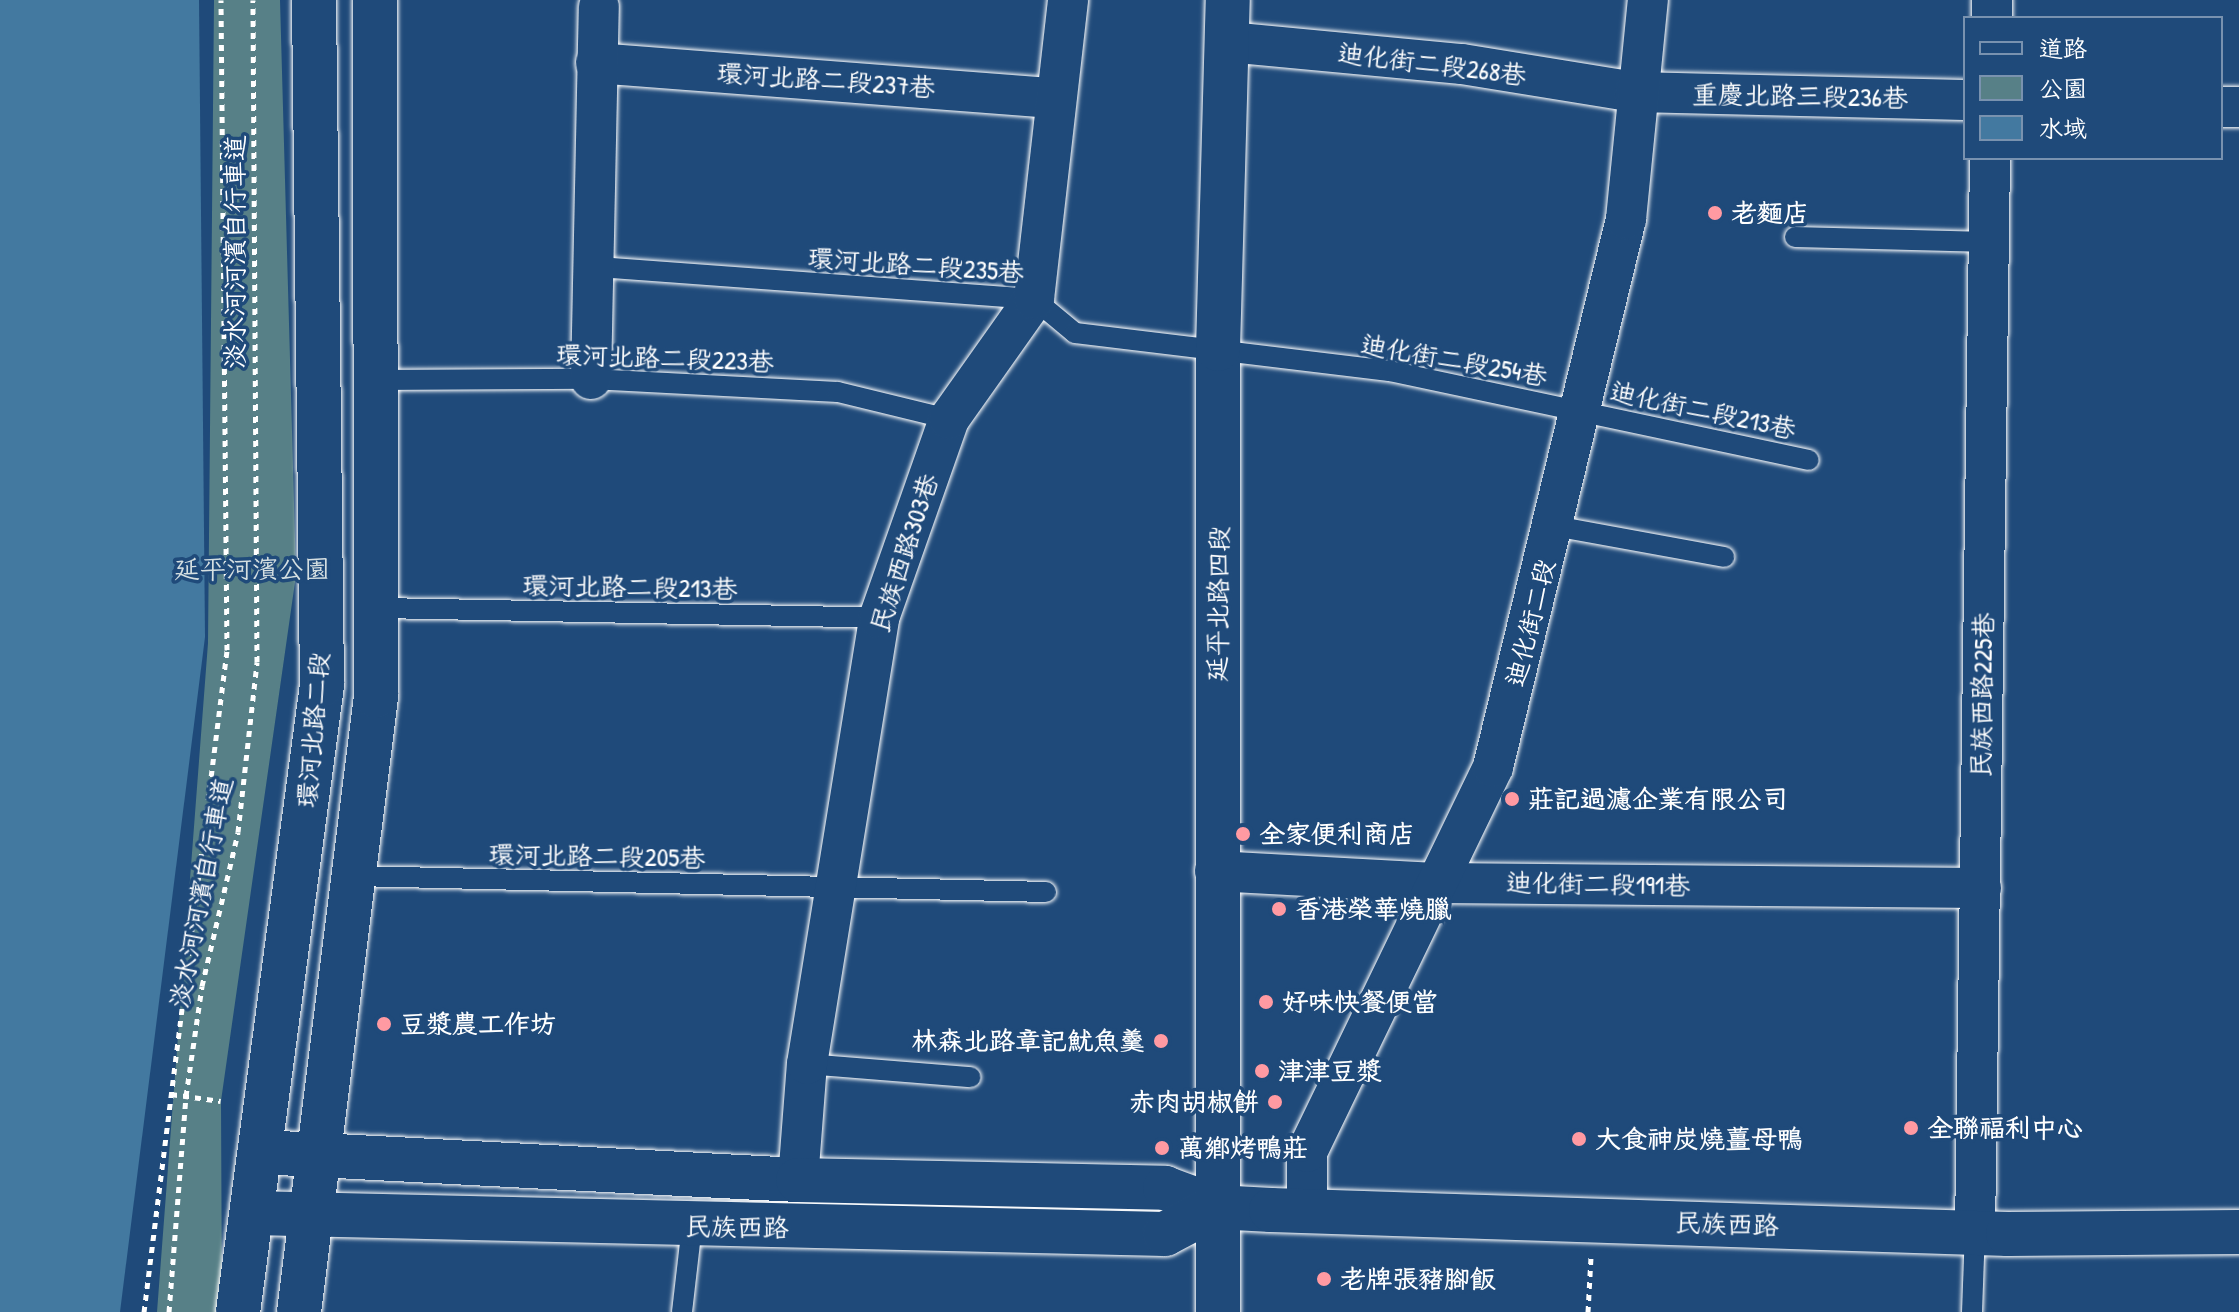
<!DOCTYPE html>
<html>
<head>
<meta charset="utf-8">
<style>
  body { margin:0 }
  #map { position:relative; width:2239px; height:1312px; overflow:hidden; background:#1f4a7a; font-family:"Patrick Hand","LXGW WenKai TC",sans-serif }
  div>[style] { position:absolute }
  .green>* { inset:0; background:#578087 }
  .water>* { inset:0; background:#4379a0 }
  .path>* { height:5px; margin-top:-2.5px; transform-origin:0; background:repeating-linear-gradient(90deg,#fff 0 6px,transparent 0 12px) }
  .roads { filter:drop-shadow(0 0 2px #fff) drop-shadow(0 0 2px #fff) }
  .service>* { height:20px; margin:-10px; padding:0 10px; transform-origin:10px; border-radius:10px; background:#1f4a7a }
  .minor>* { height:40px; margin:-20px; padding:0 20px; transform-origin:20px; border-radius:20px; background:#1f4a7a }
  .tertiary>* { height:44px; margin:-22px; padding:0 22px; transform-origin:22px; border-radius:22px; background:#1f4a7a }
  .secondary>* { height:44px; margin:-22px; padding:0 22px; transform-origin:22px; border-radius:22px; background:#1f4a7a }
  .dots>* { width:22px; height:22px; translate:-50% -50%; box-sizing:border-box; border:4px solid #1f4a7a; border-radius:50% }
  span { translate:-50% -50%; white-space:nowrap; text-align:center; line-height:1.15; -webkit-text-stroke:7px #1f4a7a; paint-order:stroke }
  .street-label { font-size:26px; color:#fff }
  .poi-label { font-size:26px; color:#fff; font-weight:700 }
  .left { translate:0 -50%; text-align:left }
  .right { translate:-100% -50%; text-align:right }
  .park-label { font-size:26px; color:#d5dfe1 }
  .legend { position:absolute; left:1963px; top:16px; width:260px; height:144px; box-sizing:border-box; background:#1f4a7a; border:2px solid #7992af; margin:0; padding:10px 14px; list-style:none; font-size:24px; color:#fff }
  .legend li { display:flex; align-items:center; gap:16px; height:40px }
  .legend b { width:40px; border:2px solid #7992af }
</style>
</head>
<body>
<div id="map">
  <div class="green">
    <i style="clip-path:polygon(214px 0,280px 0,296px 575px,221px 1101px,222px 1312px,157px 1312px,208px 643px)"></i>
  </div>
  <div class="water">
    <i style="clip-path:polygon(0 0,199px 0,205px 637px,120px 1312px,0 1312px)"></i>
  </div>
  <div class="path">
    <i style="left:171px;top:1094px;width:50px;rotate:8deg"></i>
    <i style="left:144px;top:1312px;width:667px;rotate:-82.85deg"></i>
    <i style="left:227px;top:650px;width:650px;rotate:-90.53deg"></i>
    <i style="left:169px;top:1312px;width:217px;rotate:-85.5deg"></i>
    <i style="left:186px;top:1096px;width:111px;rotate:-81.7deg"></i>
    <i style="left:202px;top:986px;width:158px;rotate:-76.8deg"></i>
    <i style="left:238px;top:832px;width:171px;rotate:-83.6deg"></i>
    <i style="left:257px;top:662px;width:662px;rotate:-90.35deg"></i>
    <i style="left:1588px;top:1312px;width:55px;rotate:-86.9deg"></i>
  </div>
  <div class="roads">
    <div class="service">
      <i style="left:1795px;top:237px;width:194px;rotate:1.5deg"></i>
      <i style="left:598px;top:267px;width:437px;rotate:4.2deg"></i>
      <i style="left:1034px;top:299px;width:53px;rotate:39.7deg"></i>
      <i style="left:1075px;top:333px;width:317px;rotate:6.9deg"></i>
      <i style="left:1390px;top:371px;width:428px;rotate:12deg"></i>
      <i style="left:376px;top:380px;width:215px;rotate:-0.3deg"></i>
      <i style="left:591px;top:379px;width:247px;rotate:3deg"></i>
      <i style="left:838px;top:392px;width:114px;rotate:13.7deg"></i>
      <i style="left:1554px;top:526px;width:173px;rotate:10.3deg"></i>
      <i style="left:380px;top:608px;width:499px;rotate:1.1deg"></i>
      <i style="left:354px;top:876px;width:692px;rotate:1.32deg"></i>
      <i style="left:807px;top:1064px;width:164px;rotate:4.6deg"></i>
      <i style="left:682px;top:1312px;width:87px;rotate:-83.4deg"></i>
      <i style="left:1972px;top:1312px;width:80px;rotate:-87.9deg"></i>
    </div>
    <div class="minor">
      <i style="left:1992px;top:18px;width:18px;rotate:-90deg"></i>
      <i style="left:1228px;top:42px;width:235px;rotate:5.4deg"></i>
      <i style="left:1462px;top:64px;width:175px;rotate:9.2deg"></i>
      <i style="left:1635px;top:92px;width:330px;rotate:1.4deg"></i>
      <i style="left:596px;top:63px;width:461px;rotate:4.4deg"></i>
      <i style="left:2221px;top:107px;width:18px"></i>
      <i style="left:591px;top:379px;width:372px;rotate:-88.8deg"></i>
      <i style="left:1215px;top:871px;width:225px;rotate:3.1deg"></i>
      <i style="left:1440px;top:883px;width:541px;rotate:0.53deg"></i>
      <i style="left:798px;top:1180px;width:116px;rotate:-85.6deg"></i>
      <i style="left:807px;top:1064px;width:452px;rotate:-80.8deg"></i>
      <i style="left:879px;top:618px;width:211px;rotate:-70.6deg"></i>
      <i style="left:949px;top:419px;width:147px;rotate:-54.7deg"></i>
      <i style="left:1034px;top:299px;width:301px;rotate:-83.5deg"></i>
      <i style="left:1307px;top:1211px;width:59px;rotate:-90deg"></i>
      <i style="left:1307px;top:1152px;width:428px;rotate:-64.2deg"></i>
      <i style="left:1493px;top:767px;width:564px;rotate:-76.36deg"></i>
      <i style="left:1626px;top:219px;width:220px;rotate:-84.3deg"></i>
      <i style="left:1975px;top:1232px;width:1074px;rotate:-89.2deg"></i>
    </div>
    <div class="tertiary">
      <i style="left:260px;top:1152px;width:539px;rotate:2.98deg"></i>
      <i style="left:798px;top:1180px;width:367px;rotate:1.2deg"></i>
      <i style="left:1165px;top:1188px;width:54px;rotate:20.4deg"></i>
      <i style="left:1216px;top:1207px;width:55px;rotate:3.1deg"></i>
      <i style="left:1271px;top:1210px;width:737px;rotate:1.87deg"></i>
      <i style="left:2008px;top:1234px;width:231px;rotate:-0.5deg"></i>
      <i style="left:252px;top:1213px;width:913px;rotate:1.32deg"></i>
      <i style="left:1165px;top:1234px;width:58px;rotate:-27.9deg"></i>
      <i style="left:1218px;top:1312px;width:963px;rotate:-90deg"></i>
      <i style="left:1218px;top:349px;width:349px;rotate:-88.4deg"></i>
    </div>
    <div class="secondary">
      <i style="left:238px;top:1312px;width:633px;rotate:-82.37deg"></i>
      <i style="left:322px;top:685px;width:685px;rotate:-90.67deg"></i>
      <i style="left:299px;top:1312px;width:621px;rotate:-82.87deg"></i>
      <i style="left:376px;top:696px;width:696px;rotate:-90.08deg"></i>
    </div>
  </div>
  <div class="dots">
    <i style="left:1715px;top:213px;background:#ff9aa2"></i>
    <i style="left:1512px;top:799px;background:#ff9aa2"></i>
    <i style="left:1243px;top:834px;background:#ff9aa2"></i>
    <i style="left:1279px;top:909px;background:#ff9aa2"></i>
    <i style="left:1266px;top:1002px;background:#ff9aa2"></i>
    <i style="left:384px;top:1024px;background:#ff9aa2"></i>
    <i style="left:1161px;top:1041px;background:#ff9aa2"></i>
    <i style="left:1262px;top:1071px;background:#ff9aa2"></i>
    <i style="left:1275px;top:1102px;background:#ff9aa2"></i>
    <i style="left:1911px;top:1128px;background:#ff9aa2"></i>
    <i style="left:1579px;top:1139px;background:#ff9aa2"></i>
    <i style="left:1162px;top:1148px;background:#ff9aa2"></i>
    <i style="left:1324px;top:1279px;background:#ff9aa2"></i>
  </div>
  <div class="street-label">
    <span style="left:1432px;top:64px;rotate:7deg">迪化街二段268巷</span>
    <span style="left:826px;top:80px;rotate:4deg">環河北路二段237巷</span>
    <span style="left:1800px;top:96px;rotate:1deg">重慶北路三段236巷</span>
    <span style="left:235px;top:252px;rotate:-90deg">淡水河河濱自行車道</span>
    <span style="left:916px;top:265px;rotate:4deg">環河北路二段235巷</span>
    <span style="left:665px;top:358px;rotate:2deg">環河北路二段223巷</span>
    <span style="left:1454px;top:360px;rotate:10deg">迪化街二段254巷</span>
    <span style="left:1703px;top:410px;rotate:12deg">迪化街二段213巷</span>
    <span style="left:904px;top:553px;rotate:-72deg">民族西路303巷</span>
    <span style="left:630px;top:587px;rotate:1deg">環河北路二段213巷</span>
    <span style="left:1218px;top:604px;rotate:-89deg">延平北路四段</span>
    <span style="left:1530px;top:623px;rotate:-76deg">迪化街二段</span>
    <span style="left:1982px;top:695px;rotate:-89deg">民族西路225巷</span>
    <span style="left:313px;top:730px;rotate:-85deg">環河北路二段</span>
    <span style="left:597px;top:856px;rotate:1deg">環河北路二段205巷</span>
    <span style="left:1598px;top:884px;rotate:1deg">迪化街二段191巷</span>
    <span style="left:201px;top:893px;rotate:-79deg">淡水河河濱自行車道</span>
    <span style="left:1727px;top:1224px;rotate:2deg">民族西路</span>
    <span style="left:737px;top:1227px;rotate:1deg">民族西路</span>
  </div>
  <div class="poi-label">
    <span class="left" style="left:1731px;top:213px">老麵店</span>
    <span class="left" style="left:1528px;top:799px">莊記過濾企業有限公司</span>
    <span class="left" style="left:1259px;top:834px">全家便利商店</span>
    <span class="left" style="left:1295px;top:909px">香港榮華燒臘</span>
    <span class="left" style="left:1282px;top:1002px">好味快餐便當</span>
    <span class="left" style="left:400px;top:1024px">豆漿農工作坊</span>
    <span class="right" style="left:1145px;top:1041px">林森北路章記魷魚羹</span>
    <span class="left" style="left:1278px;top:1071px">津津豆漿</span>
    <span class="right" style="left:1259px;top:1102px">赤肉胡椒餅</span>
    <span class="left" style="left:1927px;top:1128px">全聯福利中心</span>
    <span class="left" style="left:1595px;top:1139px">大食神炭燒薑母鴨</span>
    <span class="left" style="left:1178px;top:1148px">萬鄉烤鴨莊</span>
    <span class="left" style="left:1340px;top:1279px">老牌張豬腳飯</span>
  </div>
  <div class="park-label">
    <span style="left:252px;top:569px">延平河濱公園</span>
  </div>
  <ul class="legend">
  <li><b style="height:10px;background:#1f4a7a"></b>道路</li>
  <li><b style="height:22px;background:#578087"></b>公園</li>
  <li><b style="height:22px;background:#4379a0"></b>水域</li>
  </ul>
</div>
</body>
</html>
